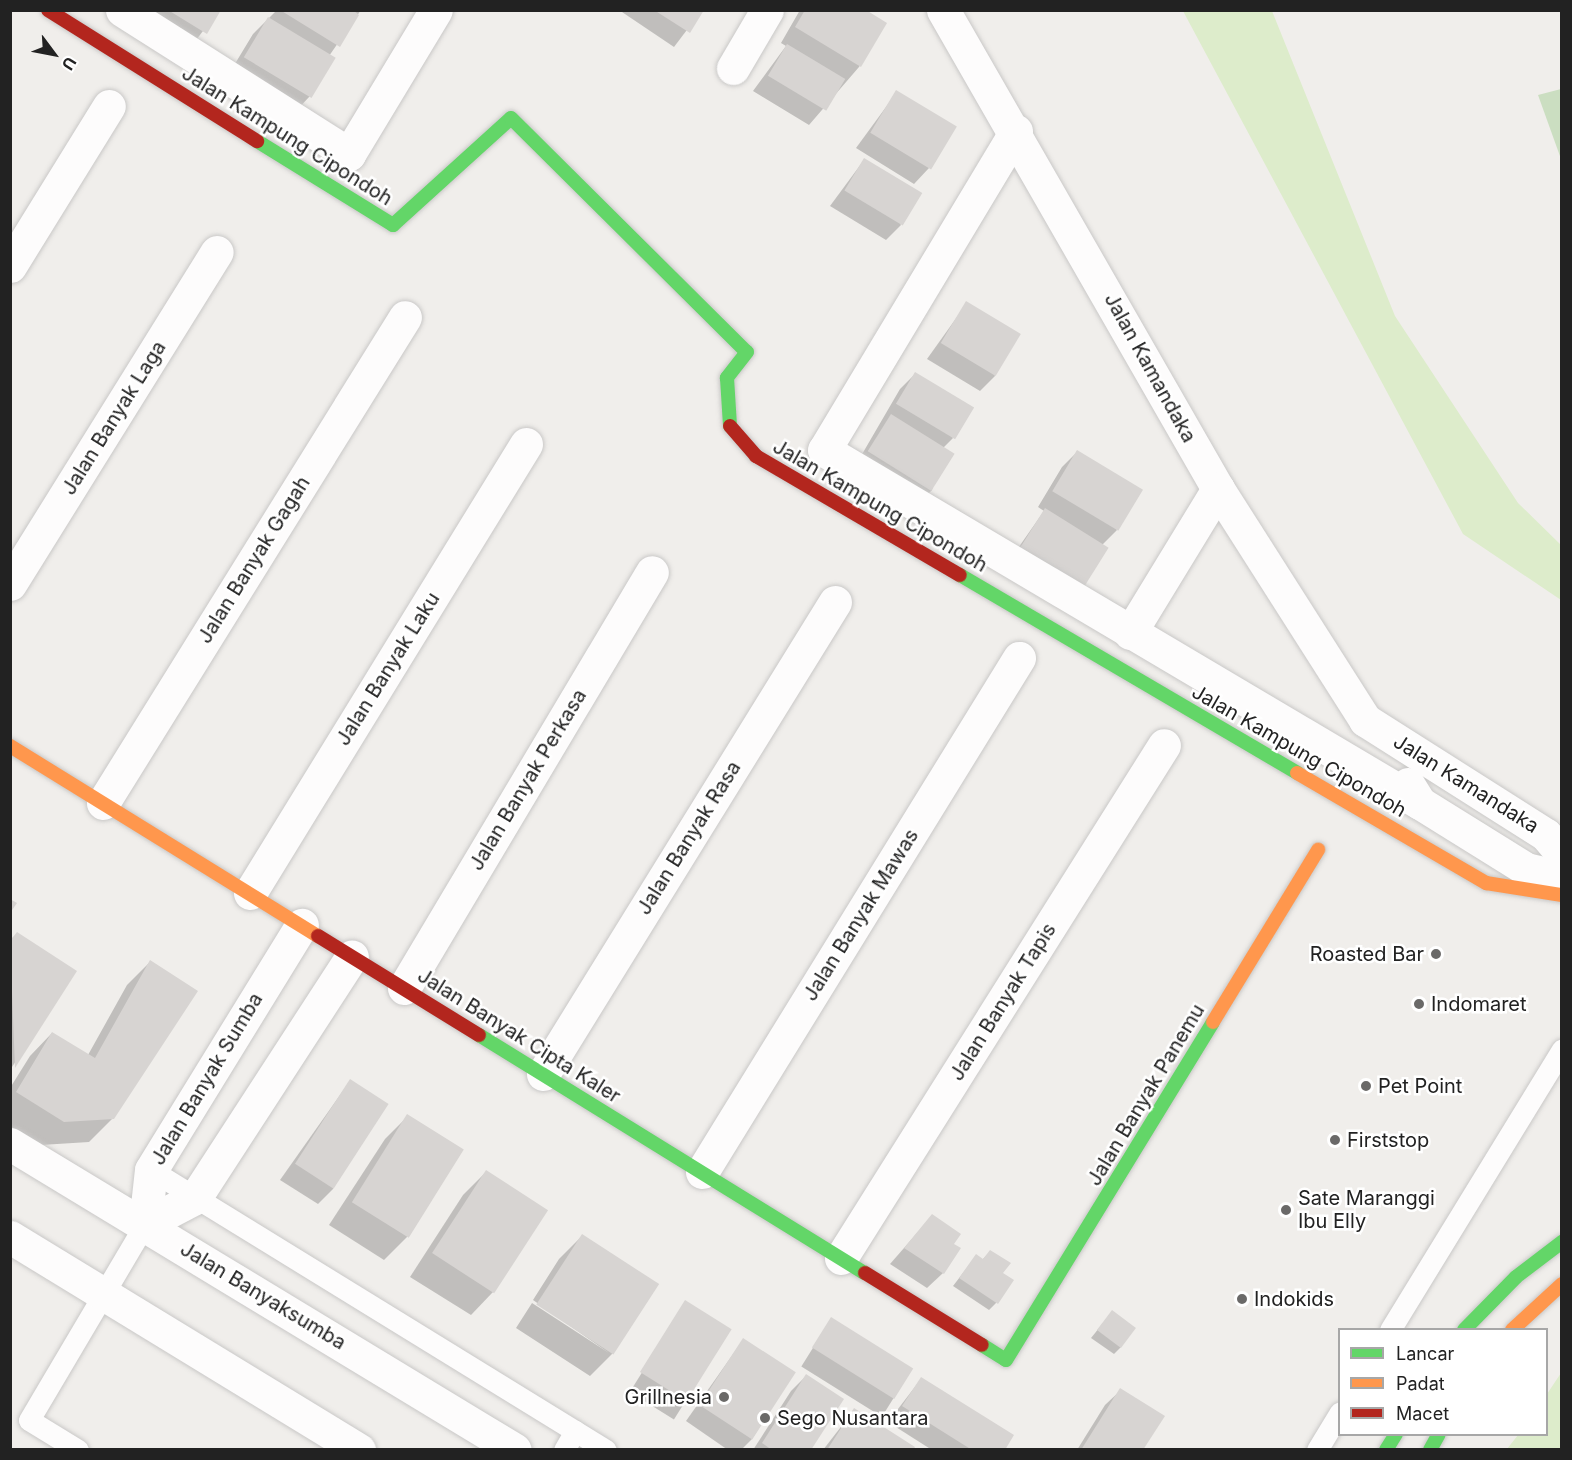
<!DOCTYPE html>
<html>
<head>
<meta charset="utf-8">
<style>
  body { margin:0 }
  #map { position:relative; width:1572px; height:1460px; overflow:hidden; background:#f0eeeb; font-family:Inter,sans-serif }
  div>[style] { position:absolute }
  .grass>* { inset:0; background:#ddeccb }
  .forest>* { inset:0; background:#cbdec1 }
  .shadow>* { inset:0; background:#0003; transform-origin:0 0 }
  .building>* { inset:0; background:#d7d4d2; transform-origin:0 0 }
  .roads { filter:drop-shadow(0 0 2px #c9c8c7) drop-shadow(0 0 2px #c9c8c7) }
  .lane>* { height:21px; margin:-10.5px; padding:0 10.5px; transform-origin:10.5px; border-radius:10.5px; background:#fdfcfc }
  .street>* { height:33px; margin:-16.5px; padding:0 16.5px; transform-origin:16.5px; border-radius:16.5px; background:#fdfcfc }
  .fast>* { height:14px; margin:-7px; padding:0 7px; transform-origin:7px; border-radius:7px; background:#63d668 }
  .slow>* { height:14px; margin:-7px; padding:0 7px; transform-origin:7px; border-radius:7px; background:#ff974d }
  .jam>* { height:14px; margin:-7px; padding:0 7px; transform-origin:7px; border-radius:7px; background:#b3261e }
  .dots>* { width:16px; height:16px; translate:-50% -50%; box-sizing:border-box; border:3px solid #fff; border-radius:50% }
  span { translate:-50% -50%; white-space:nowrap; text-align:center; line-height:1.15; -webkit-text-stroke:5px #fff; paint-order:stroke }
  .street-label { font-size:20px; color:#222 }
  .poi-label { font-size:20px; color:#222 }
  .right { translate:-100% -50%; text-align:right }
  .left { translate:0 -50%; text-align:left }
  .frame { position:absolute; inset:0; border:12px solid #222; pointer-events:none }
  .legend { position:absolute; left:1338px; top:1328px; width:210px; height:108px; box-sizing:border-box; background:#fff; border:2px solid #a7a7a7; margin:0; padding:8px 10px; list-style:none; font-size:18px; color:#222 }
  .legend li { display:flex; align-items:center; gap:12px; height:30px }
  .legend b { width:30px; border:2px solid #a7a7a7 }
  .north { position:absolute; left:24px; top:24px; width:60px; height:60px; -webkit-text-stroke:4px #fff; paint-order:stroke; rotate:122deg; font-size:16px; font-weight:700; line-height:24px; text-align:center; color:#222 }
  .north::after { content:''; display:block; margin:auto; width:21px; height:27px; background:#222; clip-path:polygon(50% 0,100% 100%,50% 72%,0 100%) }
</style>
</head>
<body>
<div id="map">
  <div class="grass">
    <i style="clip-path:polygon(1183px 11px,1272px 11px,1395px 316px,1518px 503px,1561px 545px,1561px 600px,1463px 534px)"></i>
    <i style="clip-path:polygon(1561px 1373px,1561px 1449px,1507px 1449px,1518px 1435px,1546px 1434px,1547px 1394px)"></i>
  </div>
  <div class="forest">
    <i style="clip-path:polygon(1561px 89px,1562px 89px,1561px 159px,1538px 95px)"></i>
  </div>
  <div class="shadow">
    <i style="clip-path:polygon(128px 10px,219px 10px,190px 48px)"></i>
    <i style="clip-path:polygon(277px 10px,361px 10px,329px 56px,310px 96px,295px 112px,230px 72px,253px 34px)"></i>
    <i style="clip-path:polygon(619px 10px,702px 10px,674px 47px)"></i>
    <i style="clip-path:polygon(800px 10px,864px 10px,885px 24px,859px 67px,809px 125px,753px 91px,786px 46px,781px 43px)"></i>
    <i style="clip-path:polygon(897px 92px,929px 168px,914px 184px,856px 148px)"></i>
    <i style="clip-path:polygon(864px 160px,901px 225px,886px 240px,830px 206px)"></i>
    <i style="clip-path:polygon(967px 303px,995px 376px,980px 391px,927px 359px)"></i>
    <i style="clip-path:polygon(915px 374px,953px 438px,943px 448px,932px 490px,917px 505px,854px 468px,900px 389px)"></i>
    <i style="clip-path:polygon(1077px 452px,1117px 530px,1102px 545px,1007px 564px,1044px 511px,1038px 507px,1062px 467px)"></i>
    <i style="clip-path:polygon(17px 934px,75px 972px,10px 1070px,10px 940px)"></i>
    <i style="clip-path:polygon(150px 962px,113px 1118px,89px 1142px,41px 1145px,10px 1126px,10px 1088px,30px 1056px,52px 1033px,88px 1055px,127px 985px)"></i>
    <i style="clip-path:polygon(350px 1081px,333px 1189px,318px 1204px,280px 1180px)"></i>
    <i style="clip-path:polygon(408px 1116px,462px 1151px,407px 1237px,384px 1260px,329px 1225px,385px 1139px)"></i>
    <i style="clip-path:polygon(486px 1172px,546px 1211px,493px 1292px,471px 1315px,410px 1277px,463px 1195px)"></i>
    <i style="clip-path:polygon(932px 1216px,952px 1244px,943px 1273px,927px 1288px,890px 1264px)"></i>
    <i style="clip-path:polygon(582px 1236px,657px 1284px,613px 1353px,590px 1376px,516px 1328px,532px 1303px,609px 1353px,533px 1300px,559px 1259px)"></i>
    <i style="clip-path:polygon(990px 1252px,1001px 1274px,996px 1303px,989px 1310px,953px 1286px,976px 1256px,982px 1260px)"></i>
    <i style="left:686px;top:1302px;width:52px;height:106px;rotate:32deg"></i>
    <i style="clip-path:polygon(1112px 1312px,1121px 1347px,1114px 1354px,1091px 1338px)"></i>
    <i style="left:831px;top:1319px;width:95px;height:56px;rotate:32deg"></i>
    <i style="clip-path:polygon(743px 1340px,794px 1372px,752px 1439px,741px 1450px,728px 1450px,686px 1421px)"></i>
    <i style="clip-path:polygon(806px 1376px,810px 1450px,753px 1450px,791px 1391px)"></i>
    <i style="clip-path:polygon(921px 1379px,1003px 1450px,932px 1450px,888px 1422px)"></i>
    <i style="clip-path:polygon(1121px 1390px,1141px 1450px,1077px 1450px,1105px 1405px)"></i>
    <i style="clip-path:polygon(854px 1410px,912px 1450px,823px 1450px)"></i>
  </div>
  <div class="building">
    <i style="clip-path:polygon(168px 10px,221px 10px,207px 34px)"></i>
    <i style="clip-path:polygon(280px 10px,353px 10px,359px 15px,340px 47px)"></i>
    <i style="clip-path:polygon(654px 10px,704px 10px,690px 33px)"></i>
    <i style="clip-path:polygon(805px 10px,866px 10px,887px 23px,861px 67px,795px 27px)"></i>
    <i style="left:268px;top:17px;width:79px;height:47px;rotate:31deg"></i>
    <i style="left:787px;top:44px;width:68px;height:37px;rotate:31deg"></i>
    <i style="left:896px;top:90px;width:71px;height:50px;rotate:31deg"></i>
    <i style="left:864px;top:158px;width:68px;height:38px;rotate:31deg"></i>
    <i style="left:966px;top:301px;width:64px;height:49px;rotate:31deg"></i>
    <i style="left:915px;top:372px;width:69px;height:37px;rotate:31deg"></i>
    <i style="left:891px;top:414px;width:75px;height:44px;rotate:32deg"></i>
    <i style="left:1077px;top:450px;width:77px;height:48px;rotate:31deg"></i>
    <i style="left:1045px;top:508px;width:75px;height:47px;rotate:32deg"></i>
    <i style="clip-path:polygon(10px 899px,17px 903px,10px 913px)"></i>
    <i style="clip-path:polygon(17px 932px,77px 971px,15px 1068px,10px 941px)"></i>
    <i style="clip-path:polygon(150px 960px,198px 991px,114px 1119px,64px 1122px,16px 1092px,52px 1032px,95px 1058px)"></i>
    <i style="left:350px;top:1079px;width:46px;height:101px;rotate:33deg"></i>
    <i style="left:407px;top:1114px;width:67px;height:104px;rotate:32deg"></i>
    <i style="left:486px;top:1170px;width:74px;height:99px;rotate:33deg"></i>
    <i style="clip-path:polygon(932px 1214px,961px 1234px,954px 1244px,961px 1248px,944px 1274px,904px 1248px)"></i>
    <i style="left:582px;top:1234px;width:92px;height:84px;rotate:33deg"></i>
    <i style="clip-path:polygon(990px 1250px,1011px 1263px,1003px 1273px,1014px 1280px,998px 1304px,959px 1278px,976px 1254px,983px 1259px)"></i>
    <i style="left:685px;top:1300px;width:55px;height:85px;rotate:32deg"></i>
    <i style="left:1112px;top:1310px;width:30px;height:25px;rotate:37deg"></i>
    <i style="left:831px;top:1317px;width:97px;height:36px;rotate:32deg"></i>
    <i style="left:743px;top:1338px;width:63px;height:80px;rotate:33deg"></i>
    <i style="clip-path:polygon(806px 1374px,844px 1399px,811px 1450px,772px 1450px,762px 1443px)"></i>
    <i style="clip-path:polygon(921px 1377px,1014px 1435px,1005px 1450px,972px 1450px,902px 1406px)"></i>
    <i style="clip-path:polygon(1120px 1388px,1165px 1416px,1143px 1450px,1081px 1450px)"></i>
    <i style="clip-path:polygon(854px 1408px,915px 1447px,913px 1450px,827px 1450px)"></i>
  </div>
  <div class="roads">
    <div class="lane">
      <i style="left:151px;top:1170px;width:534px;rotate:31.61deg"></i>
      <i style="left:1390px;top:1330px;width:329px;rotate:-58.5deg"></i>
      <i style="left:78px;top:1450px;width:57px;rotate:-148.5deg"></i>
      <i style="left:29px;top:1420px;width:228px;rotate:-59.4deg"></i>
      <i style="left:564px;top:1450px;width:22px;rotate:-60deg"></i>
      <i style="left:1317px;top:1450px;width:44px;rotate:-58.8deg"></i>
    </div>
    <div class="street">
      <i style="left:122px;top:10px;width:269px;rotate:32.4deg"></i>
      <i style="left:349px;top:154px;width:168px;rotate:-58.9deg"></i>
      <i style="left:943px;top:10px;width:552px;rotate:60.14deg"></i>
      <i style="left:1218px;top:489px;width:274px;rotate:57.5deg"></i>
      <i style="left:1365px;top:720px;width:214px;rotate:32.4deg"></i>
      <i style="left:1546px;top:835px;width:25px;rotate:50deg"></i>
      <i style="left:733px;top:68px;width:67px;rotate:-59.6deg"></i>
      <i style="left:1016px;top:131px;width:372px;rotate:121deg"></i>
      <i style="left:824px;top:450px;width:693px;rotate:30.64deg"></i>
      <i style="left:10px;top:266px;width:188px;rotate:-58.3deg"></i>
      <i style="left:10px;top:584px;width:391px;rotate:-58.1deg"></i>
      <i style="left:1130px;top:633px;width:169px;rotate:-58.6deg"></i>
      <i style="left:1408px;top:784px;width:22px;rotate:58deg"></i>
      <i style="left:1420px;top:803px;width:125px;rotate:31.9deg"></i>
      <i style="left:1526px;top:869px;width:37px;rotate:13deg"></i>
      <i style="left:103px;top:803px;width:572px;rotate:-58.14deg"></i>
      <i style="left:250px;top:893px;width:527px;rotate:-58.42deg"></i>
      <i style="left:404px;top:988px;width:484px;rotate:-59.2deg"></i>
      <i style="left:543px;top:1074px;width:555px;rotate:-58.26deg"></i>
      <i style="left:10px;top:1144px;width:590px;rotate:31.21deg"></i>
      <i style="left:702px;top:1172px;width:604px;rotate:-58.34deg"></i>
      <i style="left:145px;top:1224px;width:56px;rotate:-27.5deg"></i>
      <i style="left:195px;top:1198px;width:288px;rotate:-57deg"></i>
      <i style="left:145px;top:1224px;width:54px;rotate:-83.7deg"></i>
      <i style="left:151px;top:1170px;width:288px;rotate:-58.4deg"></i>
      <i style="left:10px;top:1237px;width:409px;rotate:31.4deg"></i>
      <i style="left:841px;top:1258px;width:606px;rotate:-57.8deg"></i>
    </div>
    <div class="fast">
      <i style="left:257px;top:141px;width:160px;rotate:31.7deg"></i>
      <i style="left:393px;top:225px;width:159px;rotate:-42.2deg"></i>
      <i style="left:511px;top:118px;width:332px;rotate:44.8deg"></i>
      <i style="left:747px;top:352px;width:33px;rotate:128deg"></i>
      <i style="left:727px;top:378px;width:48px;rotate:86.4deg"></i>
      <i style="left:960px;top:575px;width:391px;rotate:30.4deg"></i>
      <i style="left:479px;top:1035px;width:453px;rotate:31.7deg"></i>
      <i style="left:1464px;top:1330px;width:74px;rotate:-45.5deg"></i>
      <i style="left:1516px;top:1277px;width:58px;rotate:-37.3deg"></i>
      <i style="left:982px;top:1345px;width:28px;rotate:32deg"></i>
      <i style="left:1006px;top:1360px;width:396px;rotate:-58.5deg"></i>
      <i style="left:1386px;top:1450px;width:19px;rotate:-58deg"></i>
      <i style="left:1430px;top:1450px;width:18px;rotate:-61deg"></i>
    </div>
    <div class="slow">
      <i style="left:10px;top:746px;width:362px;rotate:31.7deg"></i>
      <i style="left:1297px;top:773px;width:219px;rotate:30.2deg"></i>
      <i style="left:1486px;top:883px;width:77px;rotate:9deg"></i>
      <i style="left:1213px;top:1022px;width:202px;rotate:-58.6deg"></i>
      <i style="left:1512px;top:1330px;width:68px;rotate:-42.6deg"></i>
    </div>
    <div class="jam">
      <i style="left:48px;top:10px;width:247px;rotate:32.1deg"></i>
      <i style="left:730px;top:426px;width:40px;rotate:49deg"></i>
      <i style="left:756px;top:456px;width:236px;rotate:30.3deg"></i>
      <i style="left:318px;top:936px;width:189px;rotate:31.6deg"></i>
      <i style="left:865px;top:1273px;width:137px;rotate:31.6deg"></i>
    </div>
  </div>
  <div class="dots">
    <i style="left:1436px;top:954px;background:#6a6968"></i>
    <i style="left:1419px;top:1004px;background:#6a6968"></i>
    <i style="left:1366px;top:1086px;background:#6a6968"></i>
    <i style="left:1335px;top:1140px;background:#6a6968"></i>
    <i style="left:1286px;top:1210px;background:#6a6968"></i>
    <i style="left:1242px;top:1299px;background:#6a6968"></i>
    <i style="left:724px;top:1397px;background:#6a6968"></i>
    <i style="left:765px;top:1418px;background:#6a6968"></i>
  </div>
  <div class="street-label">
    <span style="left:287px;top:136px;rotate:32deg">Jalan Kampung Cipondoh</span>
    <span style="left:1150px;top:368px;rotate:61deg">Jalan Kamandaka</span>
    <span style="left:114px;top:418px;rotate:-58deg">Jalan Banyak Laga</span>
    <span style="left:880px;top:506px;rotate:30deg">Jalan Kampung Cipondoh</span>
    <span style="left:254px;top:560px;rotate:-58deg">Jalan Banyak Gagah</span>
    <span style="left:388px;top:669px;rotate:-58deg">Jalan Banyak Laku</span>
    <span style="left:1299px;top:751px;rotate:30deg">Jalan Kampung Cipondoh</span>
    <span style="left:528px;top:780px;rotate:-59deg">Jalan Banyak Perkasa</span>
    <span style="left:1466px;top:784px;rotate:32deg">Jalan Kamandaka</span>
    <span style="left:689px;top:838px;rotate:-58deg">Jalan Banyak Rasa</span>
    <span style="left:861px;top:915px;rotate:-58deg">Jalan Banyak Mawas</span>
    <span style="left:1003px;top:1002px;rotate:-58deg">Jalan Banyak Tapis</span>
    <span style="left:519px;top:1036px;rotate:32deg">Jalan Banyak Cipta Kaler</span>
    <span style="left:207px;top:1079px;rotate:-59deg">Jalan Banyak Sumba</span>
    <span style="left:1146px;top:1095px;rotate:-59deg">Jalan Banyak Panemu</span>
    <span style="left:263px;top:1296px;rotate:31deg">Jalan Banyaksumba</span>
  </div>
  <div class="poi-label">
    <span class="right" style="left:1424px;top:954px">Roasted Bar</span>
    <span class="left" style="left:1431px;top:1004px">Indomaret</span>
    <span class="left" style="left:1378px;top:1086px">Pet Point</span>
    <span class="left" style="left:1347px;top:1140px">Firststop</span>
    <span class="left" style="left:1298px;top:1210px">Sate Maranggi<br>Ibu Elly</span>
    <span class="left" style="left:1254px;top:1299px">Indokids</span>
    <span class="right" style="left:712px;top:1397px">Grillnesia</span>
    <span class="left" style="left:777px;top:1418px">Sego Nusantara</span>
  </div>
  <div class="frame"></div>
  <ul class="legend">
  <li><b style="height:8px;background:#63d668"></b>Lancar</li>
  <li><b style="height:8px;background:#ff974d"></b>Padat</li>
  <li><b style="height:8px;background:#b3261e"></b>Macet</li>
  </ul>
  <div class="north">U</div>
</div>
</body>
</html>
